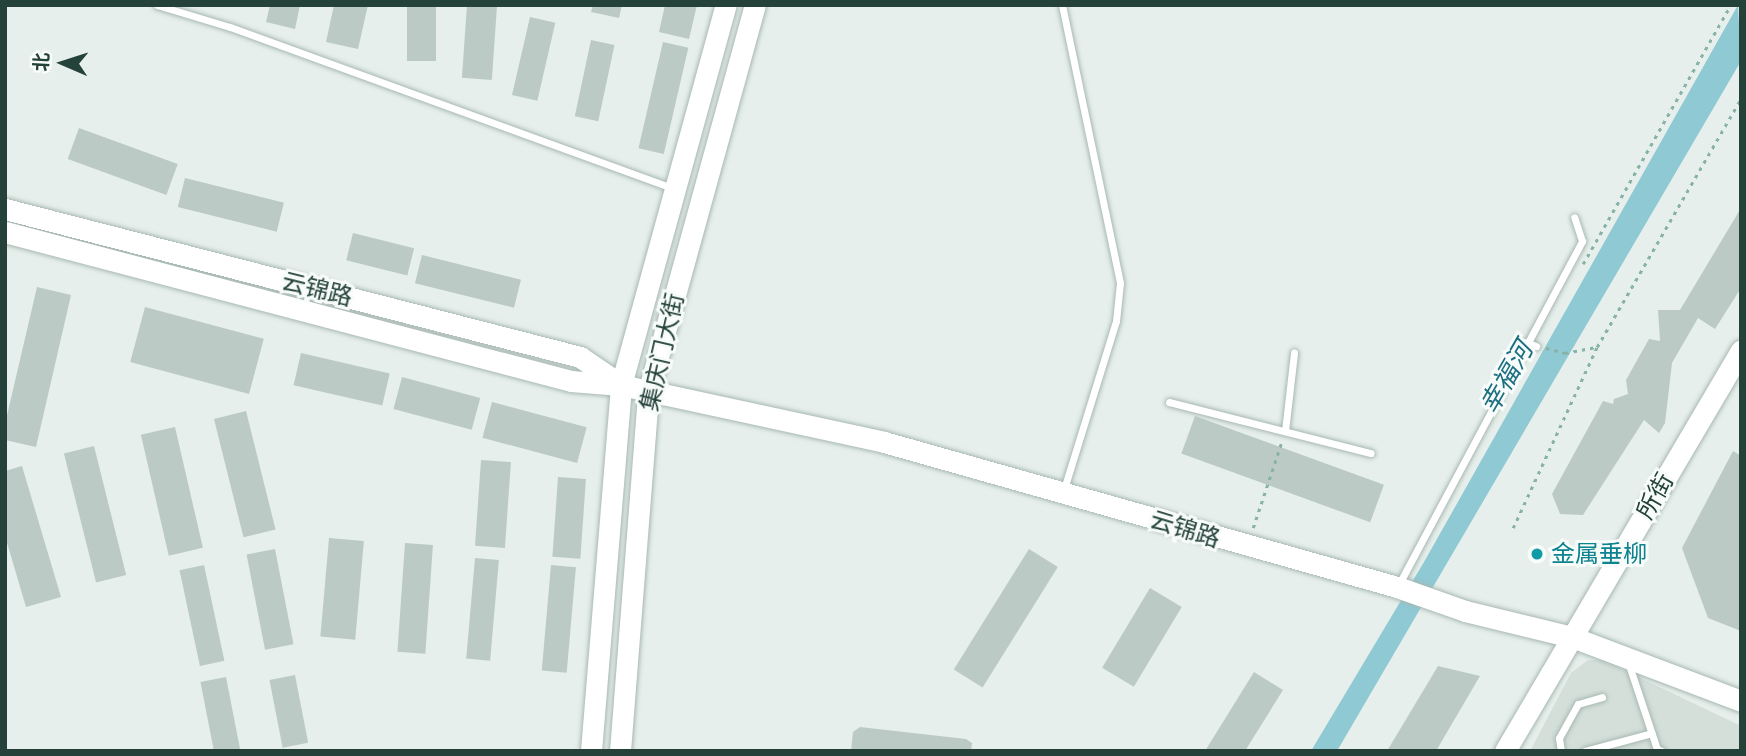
<!DOCTYPE html>
<html>
<head>
<meta charset="utf-8">
<style>
  body { margin:0 }
  #map { position:relative; width:1746px; height:756px; overflow:hidden; background:#e6efeb; font-family:Poppins,"Noto Sans SC",sans-serif }
  div>[style] { position:absolute }
  .built>* { inset:0; background:#d4dfda }
  .water>* { inset:0; background:#8ec9d4 }
  .building>* { inset:0; background:#bbcac4; transform-origin:0 0 }
  .path>* { height:2.5px; margin-top:-1.25px; transform-origin:0; background:repeating-linear-gradient(90deg,#86b3a5 0 3.5px,transparent 0 8.5px) }
  .roads { filter:drop-shadow(0 0 2px #a8b8b2) drop-shadow(0 0 2px #a8b8b2) }
  .lane>* { height:7px; margin:-3.5px; padding:0 3.5px; transform-origin:3.5px; border-radius:3.5px; background:#fff }
  .secondary>* { height:21px; margin:-10.5px; padding:0 10.5px; transform-origin:10.5px; border-radius:10.5px; background:#fff }
  .dots>* { width:19px; height:19px; translate:-50% -50%; box-sizing:border-box; border:4px solid #f7fbf9; border-radius:50% }
  span { translate:-50% -50%; white-space:nowrap; text-align:center; line-height:1.15; -webkit-text-stroke:6px #f7fbf9; paint-order:stroke }
  .street-label { font-size:24px; color:#24423a }
  .culture-label { font-size:24px; color:#0d838f }
  .left { translate:0 -50%; text-align:left }
  .water-label { font-size:26px; color:#1c6f80; font-style:italic }
  .frame { position:absolute; inset:0; border:7px solid #24423a; pointer-events:none }
  .north { position:absolute; left:28px; top:28px; width:70px; height:70px; -webkit-text-stroke:5px #f7fbf9; paint-order:stroke; rotate:273deg; font-size:19px; font-weight:700; line-height:28px; text-align:center; color:#24423a }
  .north::after { content:''; display:block; margin:auto; width:24px; height:32px; background:#24423a; clip-path:polygon(50% 0,100% 100%,50% 72%,0 100%) }
</style>
</head>
<body>
<div id="map">
  <div class="built">
    <i style="clip-path:polygon(1588px 660px,1603px 660px,1741px 726px,1741px 751px,1530px 751px,1571px 673px)"></i>
  </div>
  <div class="water">
    <i style="clip-path:polygon(1738px 5px,1741px 61px,1337px 751px,1311px 751px,1424px 562px)"></i>
  </div>
  <div class="building">
    <i style="clip-path:polygon(270px 5px,300px 5px,295px 29px,266px 22px)"></i>
    <i style="clip-path:polygon(334px 5px,368px 5px,358px 49px,326px 42px)"></i>
    <i style="left:407px;top:5px;width:29px;height:56px"></i>
    <i style="left:467px;top:5px;width:30px;height:73px;rotate:4deg"></i>
    <i style="clip-path:polygon(593px 5px,622px 5px,619px 18px,591px 12px)"></i>
    <i style="clip-path:polygon(665px 5px,697px 5px,689px 39px,659px 32px)"></i>
    <i style="left:530px;top:17px;width:26px;height:80px;rotate:13deg"></i>
    <i style="left:591px;top:40px;width:24px;height:78px;rotate:12deg"></i>
    <i style="left:663px;top:42px;width:26px;height:109px;rotate:13deg"></i>
    <i style="left:79px;top:128px;width:105px;height:33px;rotate:20deg"></i>
    <i style="left:185px;top:178px;width:102px;height:30px;rotate:14deg"></i>
    <i style="clip-path:polygon(1741px 208px,1741px 288px,1715px 329px,1698px 318px,1672px 363px,1665px 423px,1659px 433px,1644px 420px,1583px 515px,1560px 514px,1552px 494px,1603px 401px,1613px 404px,1614px 399px,1628px 394px,1626px 380px,1649px 339px,1660px 341px,1658px 310px,1680px 310px)"></i>
    <i style="left:353px;top:233px;width:63px;height:28px;rotate:14deg"></i>
    <i style="left:422px;top:255px;width:102px;height:29px;rotate:14deg"></i>
    <i style="clip-path:polygon(37px 287px,71px 295px,36px 447px,5px 440px,5px 424px)"></i>
    <i style="left:145px;top:307px;width:123px;height:57px;rotate:15deg"></i>
    <i style="left:301px;top:353px;width:91px;height:33px;rotate:13deg"></i>
    <i style="left:402px;top:377px;width:81px;height:33px;rotate:15deg"></i>
    <i style="left:492px;top:402px;width:98px;height:37px;rotate:15deg"></i>
    <i style="left:246px;top:411px;width:122px;height:33px;rotate:76deg"></i>
    <i style="left:1195px;top:416px;width:201px;height:40px;rotate:20deg"></i>
    <i style="left:175px;top:427px;width:124px;height:35px;rotate:77deg"></i>
    <i style="left:94px;top:446px;width:133px;height:31px;rotate:76deg"></i>
    <i style="clip-path:polygon(1733px 451px,1741px 456px,1741px 631px,1708px 618px,1682px 548px)"></i>
    <i style="left:481px;top:460px;width:30px;height:86px;rotate:4deg"></i>
    <i style="clip-path:polygon(22px 466px,61px 597px,26px 607px,5px 536px,5px 471px)"></i>
    <i style="left:558px;top:477px;width:28px;height:80px;rotate:4deg"></i>
    <i style="left:329px;top:538px;width:35px;height:99px;rotate:5deg"></i>
    <i style="left:405px;top:543px;width:28px;height:109px;rotate:4deg"></i>
    <i style="left:275px;top:549px;width:97px;height:29px;rotate:79deg"></i>
    <i style="left:1029px;top:549px;width:34px;height:142px;rotate:32deg"></i>
    <i style="left:475px;top:558px;width:24px;height:101px;rotate:5deg"></i>
    <i style="left:204px;top:565px;width:98px;height:25px;rotate:78deg"></i>
    <i style="left:551px;top:565px;width:25px;height:106px;rotate:5deg"></i>
    <i style="left:1150px;top:588px;width:37px;height:93px;rotate:31deg"></i>
    <i style="clip-path:polygon(1438px 666px,1480px 676px,1436px 751px,1387px 751px)"></i>
    <i style="clip-path:polygon(1254px 672px,1283px 690px,1245px 751px,1205px 751px)"></i>
    <i style="left:295px;top:675px;width:69px;height:26px;rotate:79deg"></i>
    <i style="left:226px;top:677px;width:76px;height:26px;rotate:79deg"></i>
    <i style="clip-path:polygon(860px 727px,966px 739px,972px 743px,971px 751px,851px 751px,853px 732px)"></i>
  </div>
  <div class="path">
    <i style="left:1583px;top:264px;width:298px;rotate:-60.3deg"></i>
    <i style="left:1546px;top:348px;width:20px;rotate:15deg"></i>
    <i style="left:1565px;top:353px;width:33px;rotate:-11deg"></i>
    <i style="left:1253px;top:528px;width:92px;rotate:-71.6deg"></i>
    <i style="left:1513px;top:528px;width:200px;rotate:-65.1deg"></i>
    <i style="left:1597px;top:347px;width:287px;rotate:-59.9deg"></i>
  </div>
  <div class="roads">
    <div class="lane">
      <i style="left:157px;top:5px;width:76px;rotate:16.8deg"></i>
      <i style="left:230px;top:27px;width:473px;rotate:20deg"></i>
      <i style="left:1062px;top:5px;width:284px;rotate:78.2deg"></i>
      <i style="left:1120px;top:283px;width:38px;rotate:96deg"></i>
      <i style="left:1116px;top:321px;width:176px;rotate:107.2deg"></i>
      <i style="left:1526px;top:342px;width:11px;rotate:22deg"></i>
      <i style="left:1169px;top:402px;width:208px;rotate:14.2deg"></i>
      <i style="left:1285px;top:431px;width:79px;rotate:-83.4deg"></i>
      <i style="left:1399px;top:584px;width:389px;rotate:-61.9deg"></i>
      <i style="left:1582px;top:241px;width:25px;rotate:-108deg"></i>
      <i style="left:1628px;top:662px;width:92px;rotate:71.6deg"></i>
      <i style="left:1657px;top:749px;width:5px;rotate:22deg"></i>
      <i style="left:1561px;top:751px;width:13px;rotate:-99deg"></i>
      <i style="left:1559px;top:738px;width:39px;rotate:-61deg"></i>
      <i style="left:1578px;top:704px;width:25px;rotate:-16deg"></i>
      <i style="left:1585px;top:751px;width:69px;rotate:-15deg"></i>
    </div>
    <div class="secondary">
      <i style="left:5px;top:209px;width:594px;rotate:14.43deg"></i>
      <i style="left:580px;top:357px;width:48px;rotate:34deg"></i>
      <i style="left:5px;top:232px;width:585px;rotate:14.75deg"></i>
      <i style="left:571px;top:381px;width:50px;rotate:4.6deg"></i>
      <i style="left:621px;top:385px;width:269px;rotate:12.2deg"></i>
      <i style="left:884px;top:442px;width:533px;rotate:15.78deg"></i>
      <i style="left:1397px;top:587px;width:72px;rotate:19.4deg"></i>
      <i style="left:1465px;top:611px;width:110px;rotate:13.7deg"></i>
      <i style="left:1572px;top:637px;width:181px;rotate:20.7deg"></i>
      <i style="left:591px;top:751px;width:367px;rotate:-85.3deg"></i>
      <i style="left:621px;top:385px;width:394px;rotate:-74.6deg"></i>
      <i style="left:620px;top:751px;width:359px;rotate:-85.5deg"></i>
      <i style="left:648px;top:393px;width:402px;rotate:-74.6deg"></i>
      <i style="left:1505px;top:751px;width:465px;rotate:-59.5deg"></i>
    </div>
  </div>
  <div class="dots">
    <i style="left:1537px;top:554px;background:#0f9aa8"></i>
  </div>
  <div class="street-label">
    <span style="left:317px;top:289px;rotate:14deg">云锦路</span>
    <span style="left:662px;top:352px;rotate:-77deg">集庆门大街</span>
    <span style="left:1655px;top:496px;rotate:-60deg">所街</span>
    <span style="left:1185px;top:529px;rotate:17deg">云锦路</span>
  </div>
  <div class="culture-label">
    <span class="left" style="left:1551px;top:554px">金属垂柳</span>
  </div>
  <div class="water-label">
    <span style="left:1507px;top:378px;rotate:-60deg">幸福河</span>
  </div>
  <div class="frame"></div>
  <div class="north">北</div>
</div>
</body>
</html>
